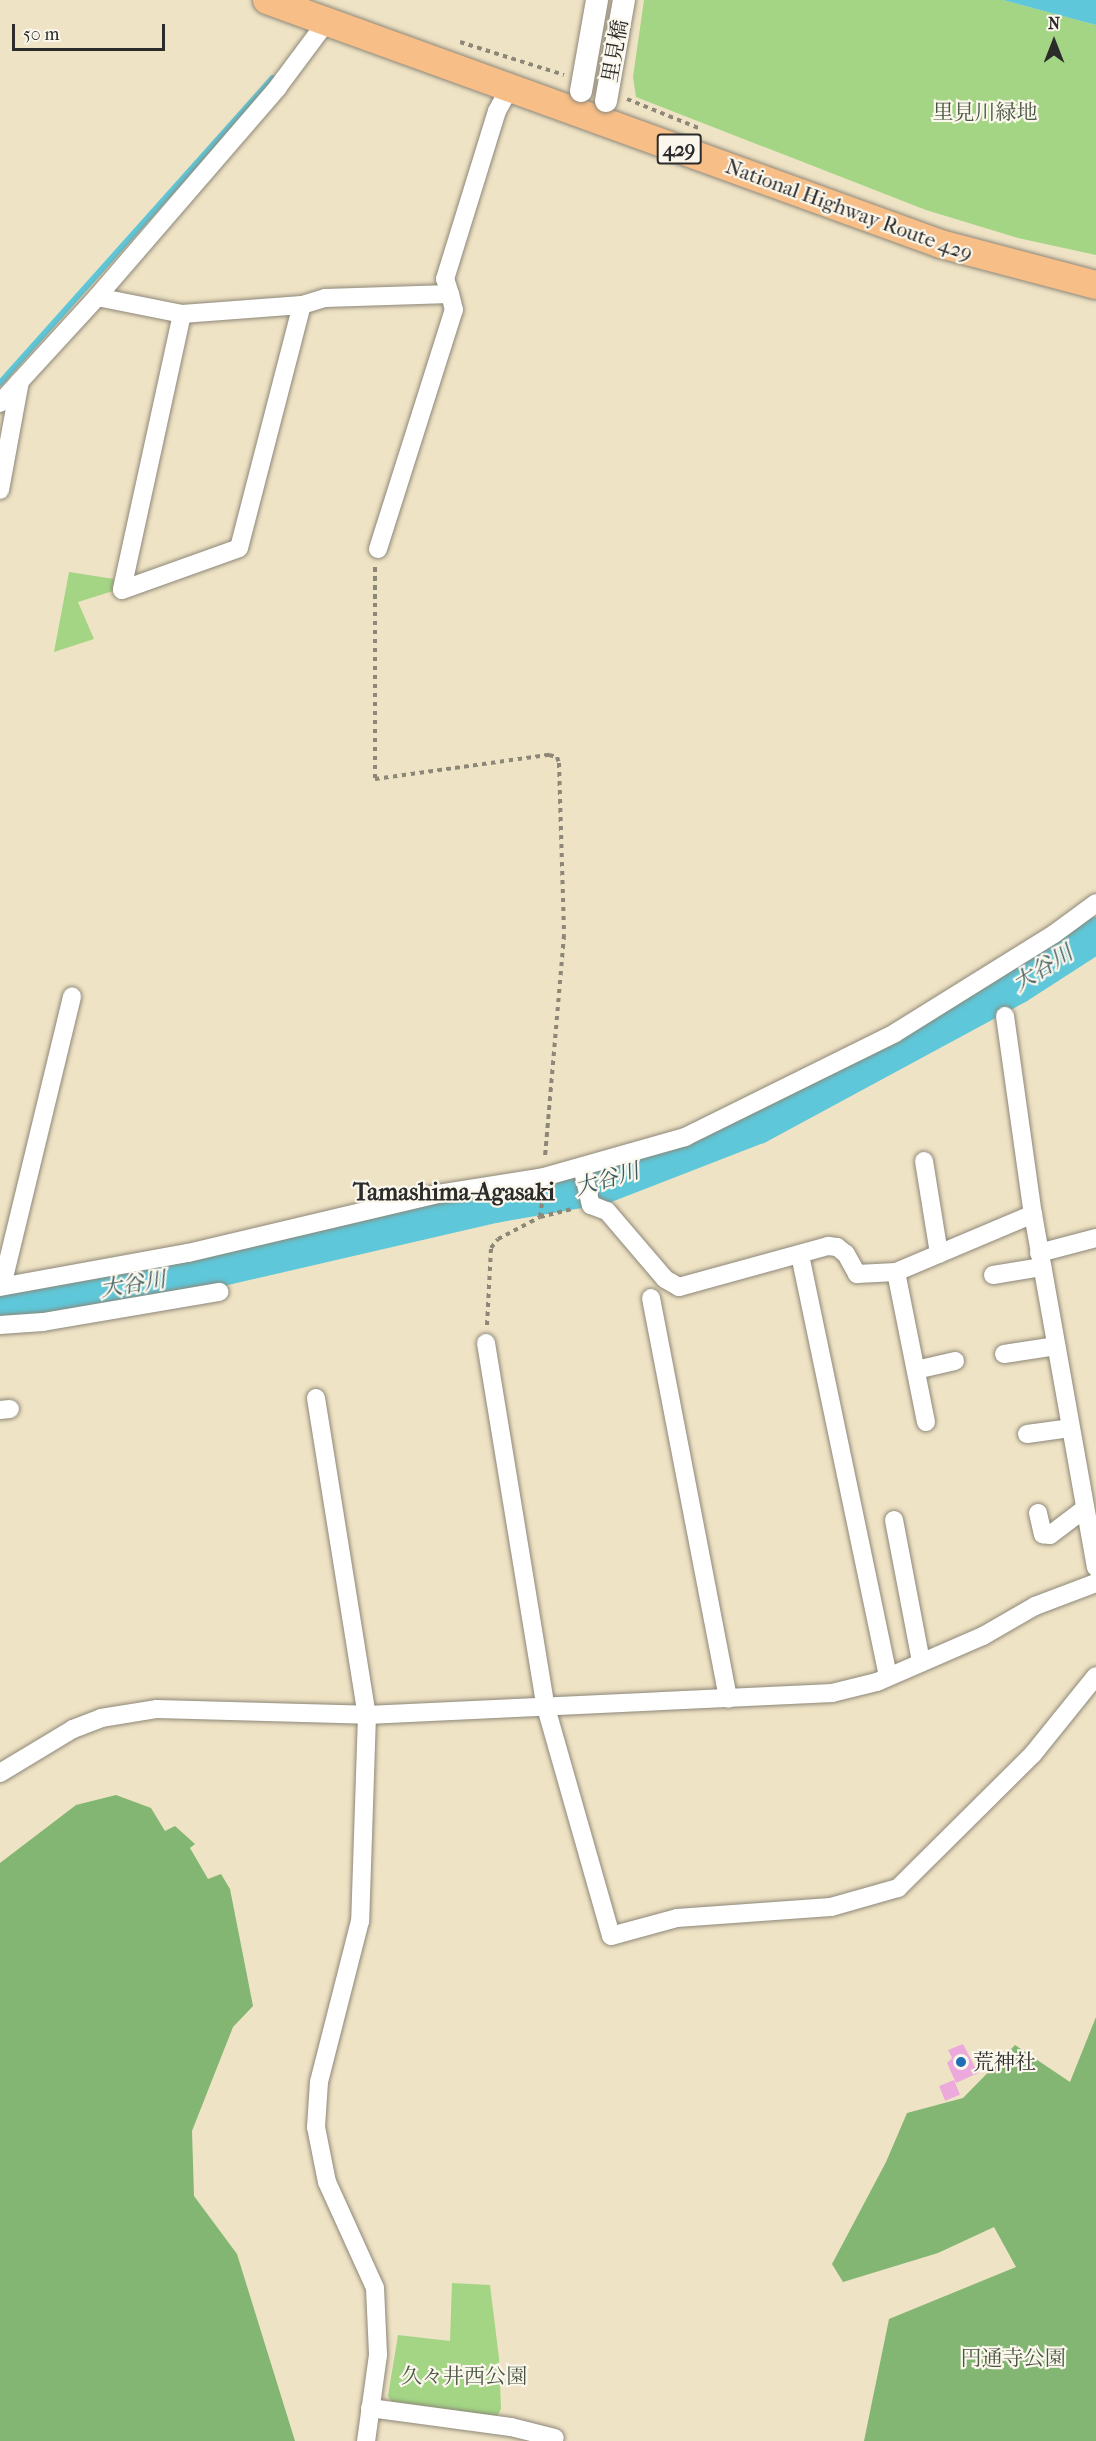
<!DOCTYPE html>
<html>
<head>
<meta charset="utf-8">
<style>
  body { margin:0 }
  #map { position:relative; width:1096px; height:2441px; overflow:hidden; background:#efe3c5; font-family:"IM FELL French Canon","Noto Serif JP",serif }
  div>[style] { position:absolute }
  .green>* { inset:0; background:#a3d585 }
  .forest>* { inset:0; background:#82b672 }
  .water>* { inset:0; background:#5ec7d9 }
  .stream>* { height:6px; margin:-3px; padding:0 3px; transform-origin:3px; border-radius:3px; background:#5ec7d9 }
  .river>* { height:36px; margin:-18px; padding:0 18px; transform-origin:18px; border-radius:18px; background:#5ec7d9 }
  .building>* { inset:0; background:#eba9dc; transform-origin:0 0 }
  .path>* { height:4px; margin-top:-2px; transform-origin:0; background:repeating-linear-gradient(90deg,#8d8778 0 4.5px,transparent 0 9px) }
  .roads { filter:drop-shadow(0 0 2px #8d8778) drop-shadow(0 0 2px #8d8778) }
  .minor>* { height:18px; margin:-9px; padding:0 9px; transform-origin:9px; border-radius:9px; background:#fff }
  .trunk>* { height:28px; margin:-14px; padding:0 14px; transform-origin:14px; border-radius:14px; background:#f7be87 }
  .bridges { filter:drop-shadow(0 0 2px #8d8778) drop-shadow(0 0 2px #8d8778) }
  .tertiary-bridge>* { height:22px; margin:-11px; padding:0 11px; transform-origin:11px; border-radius:11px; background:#fff }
  .dots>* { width:16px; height:16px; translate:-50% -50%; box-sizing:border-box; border:3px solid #fbf7ec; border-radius:50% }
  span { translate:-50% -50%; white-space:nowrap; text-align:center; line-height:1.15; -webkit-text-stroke:4.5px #fbf7ec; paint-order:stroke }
  .shield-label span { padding:2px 4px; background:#fbf7ec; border:2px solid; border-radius:4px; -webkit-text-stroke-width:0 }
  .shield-label { font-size:20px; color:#2b2b2b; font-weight:700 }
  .street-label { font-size:21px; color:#2b2b2b }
  .park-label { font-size:21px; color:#495642 }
  .poi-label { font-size:21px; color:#2b2b2b }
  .left { translate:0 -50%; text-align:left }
  .water-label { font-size:22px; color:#3a5a5f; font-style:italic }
  .quarter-label { font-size:24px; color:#2b2b2b; font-weight:700 }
  .north { position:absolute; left:1024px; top:12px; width:60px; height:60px; -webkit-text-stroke:4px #fbf7ec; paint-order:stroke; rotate:0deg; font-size:16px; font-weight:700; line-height:24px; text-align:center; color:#2b2b2b }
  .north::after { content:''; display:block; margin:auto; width:21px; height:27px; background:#2b2b2b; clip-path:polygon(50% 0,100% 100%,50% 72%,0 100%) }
  .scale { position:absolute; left:12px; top:24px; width:153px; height:27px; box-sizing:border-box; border:3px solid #2b2b2b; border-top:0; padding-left:8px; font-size:18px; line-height:21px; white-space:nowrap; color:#2b2b2b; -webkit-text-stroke:4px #fbf7ec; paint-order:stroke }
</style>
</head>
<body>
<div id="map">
  <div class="green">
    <i style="clip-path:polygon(644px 0,1003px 0,1096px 25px,1096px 255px,1018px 238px,926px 210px,636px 97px,633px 77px)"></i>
    <i style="clip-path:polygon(69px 572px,114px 579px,113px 591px,78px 602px,94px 639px,54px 652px)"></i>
    <i style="clip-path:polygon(452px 2283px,490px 2285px,499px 2358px,501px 2409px,497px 2416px,392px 2402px,388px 2396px,398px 2335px,450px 2341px)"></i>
  </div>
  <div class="forest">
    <i style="clip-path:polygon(116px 1795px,151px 1808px,165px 1831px,175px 1826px,195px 1844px,190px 1848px,208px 1879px,221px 1874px,230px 1889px,253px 2006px,233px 2027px,192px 2131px,194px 2196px,237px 2254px,295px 2441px,0 2441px,0 1863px,76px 1805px)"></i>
    <i style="clip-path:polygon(1096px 2017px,1096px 2441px,864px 2441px,889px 2319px,1016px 2267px,994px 2227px,938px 2253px,843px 2282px,832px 2264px,886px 2162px,907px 2113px,963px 2098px,1015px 2045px,1070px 2082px)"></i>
  </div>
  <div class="water">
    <i style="clip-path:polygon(1003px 0,1096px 0,1096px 25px)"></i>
  </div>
  <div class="stream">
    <i style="left:0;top:383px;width:409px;rotate:-48.2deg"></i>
  </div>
  <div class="river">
    <i style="left:0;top:1303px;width:162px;rotate:-7.4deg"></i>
    <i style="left:161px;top:1282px;width:342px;rotate:-13deg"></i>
    <i style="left:494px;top:1205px;width:111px;rotate:-9.9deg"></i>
    <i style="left:603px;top:1186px;width:166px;rotate:-21.2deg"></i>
    <i style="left:758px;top:1126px;width:294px;rotate:-28.4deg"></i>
    <i style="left:1017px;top:986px;width:94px;rotate:-32.8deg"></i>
  </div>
  <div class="building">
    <i style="clip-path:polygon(963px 2044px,978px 2073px,956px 2083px,947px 2063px,952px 2058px,948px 2050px)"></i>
    <i style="left:954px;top:2080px;width:16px;height:16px;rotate:68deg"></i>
  </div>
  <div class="path">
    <i style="left:460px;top:42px;width:109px;rotate:17.6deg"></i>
    <i style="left:627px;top:99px;width:80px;rotate:22.1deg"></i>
    <i style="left:375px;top:567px;width:212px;rotate:90deg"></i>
    <i style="left:375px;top:779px;width:176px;rotate:-7.9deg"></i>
    <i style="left:549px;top:755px;width:8px;rotate:14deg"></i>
    <i style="left:557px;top:757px;width:6px;rotate:72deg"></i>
    <i style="left:559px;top:763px;width:172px;rotate:88.3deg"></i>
    <i style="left:564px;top:935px;width:223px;rotate:94.9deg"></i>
    <i style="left:540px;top:1217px;width:22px;rotate:-82deg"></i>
    <i style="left:487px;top:1325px;width:77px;rotate:-87deg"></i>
    <i style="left:491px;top:1248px;width:11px;rotate:-52deg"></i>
    <i style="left:498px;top:1239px;width:47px;rotate:-27.6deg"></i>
    <i style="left:540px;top:1217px;width:34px;rotate:-14deg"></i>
  </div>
  <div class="roads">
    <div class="minor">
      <i style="left:97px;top:297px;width:277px;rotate:-49.2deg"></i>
      <i style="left:278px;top:87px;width:84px;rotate:-53.3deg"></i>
      <i style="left:182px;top:314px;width:282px;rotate:102.3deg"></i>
      <i style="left:122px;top:590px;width:124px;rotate:-19.7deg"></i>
      <i style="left:239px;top:548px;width:251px;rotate:-75.5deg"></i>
      <i style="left:0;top:403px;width:144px;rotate:-47.5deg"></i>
      <i style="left:97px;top:297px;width:87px;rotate:11.3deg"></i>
      <i style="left:182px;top:314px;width:120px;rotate:-4.3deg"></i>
      <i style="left:302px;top:305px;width:24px;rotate:-17deg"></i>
      <i style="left:325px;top:298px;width:125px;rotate:-1.8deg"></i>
      <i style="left:450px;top:294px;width:16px;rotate:-108deg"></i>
      <i style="left:445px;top:279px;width:176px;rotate:-72.8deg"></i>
      <i style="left:497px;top:111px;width:25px;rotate:-61deg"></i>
      <i style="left:0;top:490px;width:111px;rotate:-79.6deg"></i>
      <i style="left:378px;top:549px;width:251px;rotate:-72.4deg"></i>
      <i style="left:454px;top:310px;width:16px;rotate:-104deg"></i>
      <i style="left:1005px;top:1016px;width:200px;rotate:82deg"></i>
      <i style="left:924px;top:1161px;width:94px;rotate:80.8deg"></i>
      <i style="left:582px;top:1167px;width:39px;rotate:77deg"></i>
      <i style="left:591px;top:1205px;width:17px;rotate:21deg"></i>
      <i style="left:607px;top:1211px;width:89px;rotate:49.5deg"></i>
      <i style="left:665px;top:1279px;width:16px;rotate:30deg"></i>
      <i style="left:679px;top:1287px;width:155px;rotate:-15.4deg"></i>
      <i style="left:828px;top:1246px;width:9px;rotate:6deg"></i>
      <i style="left:837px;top:1247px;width:11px;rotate:38deg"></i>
      <i style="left:846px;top:1254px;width:23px;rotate:61deg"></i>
      <i style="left:857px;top:1274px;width:39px;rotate:-3deg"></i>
      <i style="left:896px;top:1272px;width:149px;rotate:-22.9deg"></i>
      <i style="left:1033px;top:1214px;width:359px;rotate:79.9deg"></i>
      <i style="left:1039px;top:1253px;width:59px;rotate:-14.7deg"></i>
      <i style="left:800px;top:1255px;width:429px;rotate:78.2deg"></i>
      <i style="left:896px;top:1272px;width:153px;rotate:78.7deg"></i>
      <i style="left:993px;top:1275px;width:50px;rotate:-9.3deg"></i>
      <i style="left:2px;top:1286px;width:298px;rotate:-76.4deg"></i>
      <i style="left:0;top:1287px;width:191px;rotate:-10.3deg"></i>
      <i style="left:188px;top:1253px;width:257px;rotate:-13.3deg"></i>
      <i style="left:438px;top:1194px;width:107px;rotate:-9.1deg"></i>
      <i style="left:544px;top:1177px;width:147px;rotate:-15.8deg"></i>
      <i style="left:685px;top:1137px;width:234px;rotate:-26.3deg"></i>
      <i style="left:895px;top:1033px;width:187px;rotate:-31.9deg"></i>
      <i style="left:1054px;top:934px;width:52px;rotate:-36.4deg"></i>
      <i style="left:651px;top:1298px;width:408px;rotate:79.1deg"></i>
      <i style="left:0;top:1325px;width:43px;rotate:-4deg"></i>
      <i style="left:43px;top:1322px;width:179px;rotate:-9.7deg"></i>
      <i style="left:486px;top:1343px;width:366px;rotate:80.7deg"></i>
      <i style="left:545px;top:1704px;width:241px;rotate:74.1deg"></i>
      <i style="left:611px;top:1936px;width:68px;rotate:-15.3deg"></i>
      <i style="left:677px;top:1918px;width:154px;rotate:-4.1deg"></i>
      <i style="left:831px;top:1907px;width:70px;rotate:-15.8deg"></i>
      <i style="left:898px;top:1888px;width:190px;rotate:-44.8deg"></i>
      <i style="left:1033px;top:1754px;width:100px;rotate:-51.1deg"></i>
      <i style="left:1004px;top:1354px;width:53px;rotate:-8.7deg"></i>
      <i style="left:916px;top:1370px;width:40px;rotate:-13deg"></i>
      <i style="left:316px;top:1398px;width:321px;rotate:80.9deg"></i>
      <i style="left:367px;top:1715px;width:206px;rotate:91.9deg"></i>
      <i style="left:360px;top:1921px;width:166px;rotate:104.3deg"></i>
      <i style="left:319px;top:2082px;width:45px;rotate:93.8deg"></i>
      <i style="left:316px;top:2127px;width:56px;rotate:78.7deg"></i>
      <i style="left:327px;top:2182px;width:116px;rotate:65.6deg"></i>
      <i style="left:375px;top:2288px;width:67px;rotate:87.4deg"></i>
      <i style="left:378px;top:2355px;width:87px;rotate:97.9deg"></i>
      <i style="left:0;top:1410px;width:10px;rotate:-6deg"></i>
      <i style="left:1027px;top:1434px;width:43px;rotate:-7.9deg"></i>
      <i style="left:1038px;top:1513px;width:22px;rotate:77deg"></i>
      <i style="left:1043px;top:1534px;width:7px;rotate:8deg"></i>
      <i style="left:1050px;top:1535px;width:41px;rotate:-37.1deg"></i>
      <i style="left:894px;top:1520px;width:145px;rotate:79.2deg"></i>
      <i style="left:0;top:1773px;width:85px;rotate:-31.1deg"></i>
      <i style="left:73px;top:1729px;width:30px;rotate:-21deg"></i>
      <i style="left:101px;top:1718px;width:57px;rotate:-9.1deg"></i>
      <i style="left:157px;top:1709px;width:210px;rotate:1.6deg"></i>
      <i style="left:367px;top:1715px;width:466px;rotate:-2.7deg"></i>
      <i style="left:832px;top:1693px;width:46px;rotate:-13.7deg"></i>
      <i style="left:877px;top:1682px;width:116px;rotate:-23.5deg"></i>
      <i style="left:983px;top:1636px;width:60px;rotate:-30deg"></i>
      <i style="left:1035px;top:1606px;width:65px;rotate:-20.7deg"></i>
      <i style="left:370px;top:2408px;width:142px;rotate:7.7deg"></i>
      <i style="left:511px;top:2427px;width:45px;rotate:14deg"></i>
    </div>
    <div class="trunk">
      <i style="left:267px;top:0;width:717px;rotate:19.9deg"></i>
      <i style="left:941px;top:244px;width:160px;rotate:14.8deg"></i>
    </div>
  </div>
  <div class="bridges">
    <div class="tertiary-bridge">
      <i style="left:581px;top:91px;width:92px;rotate:-80deg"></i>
      <i style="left:606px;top:101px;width:103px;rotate:-79.9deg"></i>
    </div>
  </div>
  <div class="dots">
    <i style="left:961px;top:2062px;background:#1f6fb2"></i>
  </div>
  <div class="shield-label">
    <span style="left:679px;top:149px">429</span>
  </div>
  <div class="street-label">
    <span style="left:615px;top:51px;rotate:-80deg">里見橋</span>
    <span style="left:849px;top:210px;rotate:20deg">National Highway Route 429</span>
  </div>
  <div class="park-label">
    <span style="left:985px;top:112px">里見川緑地</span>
    <span style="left:1013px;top:2358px">円通寺公園</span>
    <span style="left:464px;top:2376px">久々井西公園</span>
  </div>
  <div class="poi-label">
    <span class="left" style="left:973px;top:2062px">荒神社</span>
  </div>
  <div class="water-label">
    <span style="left:1043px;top:969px;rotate:-32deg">大谷川</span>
    <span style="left:607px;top:1180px;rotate:-16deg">大谷川</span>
    <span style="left:133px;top:1285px;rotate:-9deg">大谷川</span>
  </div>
  <div class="quarter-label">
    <span style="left:454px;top:1193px">Tamashima-Agasaki</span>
  </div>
  <div class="north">N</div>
  <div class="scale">50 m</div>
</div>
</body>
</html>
